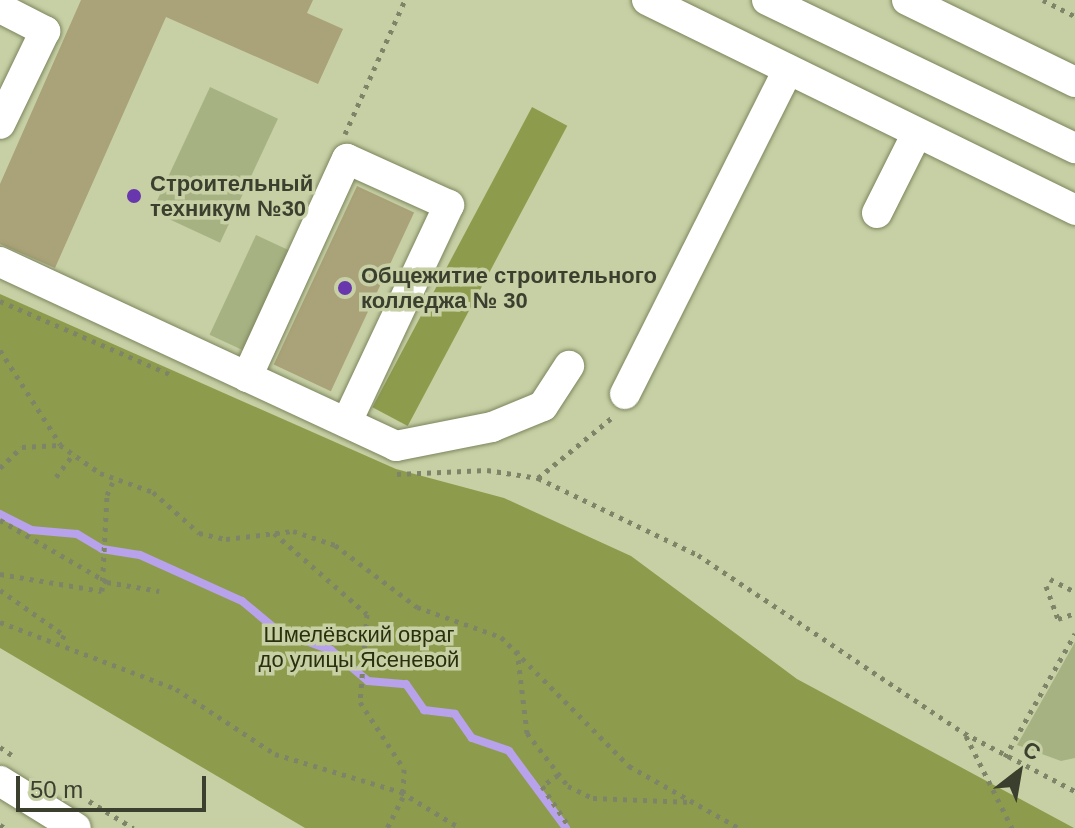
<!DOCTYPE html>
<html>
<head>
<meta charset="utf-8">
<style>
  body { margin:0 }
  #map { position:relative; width:1075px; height:828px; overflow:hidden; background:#c7d0a5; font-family:Helvetica,sans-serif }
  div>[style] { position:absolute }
  .green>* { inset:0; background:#a7b282; transform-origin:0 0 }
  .forest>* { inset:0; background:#8d9c4c; transform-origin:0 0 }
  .stream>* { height:8px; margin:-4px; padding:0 4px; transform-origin:4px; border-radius:4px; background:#b8a2eb }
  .building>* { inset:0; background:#aaa278; transform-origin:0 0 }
  .path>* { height:5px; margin-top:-2.5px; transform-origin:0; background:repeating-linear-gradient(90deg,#7e8467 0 4px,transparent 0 10px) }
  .roads { filter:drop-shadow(0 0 2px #7c855d) drop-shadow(0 0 2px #7c855d) }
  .minor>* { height:30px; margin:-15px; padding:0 15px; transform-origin:15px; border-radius:15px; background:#fff }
  .dots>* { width:22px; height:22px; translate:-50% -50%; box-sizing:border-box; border:4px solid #c7d0a5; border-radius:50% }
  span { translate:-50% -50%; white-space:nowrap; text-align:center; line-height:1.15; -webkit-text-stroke:7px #c7d0a5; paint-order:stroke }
  .poi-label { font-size:22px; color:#3b3f2e; font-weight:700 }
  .left { translate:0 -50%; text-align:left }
  .park-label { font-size:22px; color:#2a300d }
  .north { position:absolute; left:979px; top:732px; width:80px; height:80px; -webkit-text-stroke:6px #c7d0a5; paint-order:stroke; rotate:31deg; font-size:22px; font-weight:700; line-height:32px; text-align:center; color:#3b3f2e }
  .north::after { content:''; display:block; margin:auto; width:28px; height:36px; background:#3b3f2e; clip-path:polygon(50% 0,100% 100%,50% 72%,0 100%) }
  .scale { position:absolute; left:16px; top:776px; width:190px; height:36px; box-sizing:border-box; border:4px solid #3b3f2e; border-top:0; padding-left:10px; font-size:24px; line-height:28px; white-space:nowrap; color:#3b3f2e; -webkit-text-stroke:6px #c7d0a5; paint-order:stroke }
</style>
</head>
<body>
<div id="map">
  <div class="green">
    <i style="left:210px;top:87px;width:75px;height:137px;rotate:25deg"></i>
    <i style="left:256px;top:235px;width:47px;height:110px;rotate:25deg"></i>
    <i style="clip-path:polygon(1075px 642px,1075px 758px,1061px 761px,1017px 745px)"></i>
  </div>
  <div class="forest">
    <i style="left:532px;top:107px;width:40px;height:340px;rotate:28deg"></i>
    <i style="clip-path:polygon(0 294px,396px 469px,504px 498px,631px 556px,797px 679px,1074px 828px,305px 828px,0 648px)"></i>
  </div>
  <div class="stream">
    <i style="left:0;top:514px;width:35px;rotate:27deg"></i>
    <i style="left:31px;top:530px;width:46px;rotate:5deg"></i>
    <i style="left:77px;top:534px;width:29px;rotate:31deg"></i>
    <i style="left:102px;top:549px;width:38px;rotate:9deg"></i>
    <i style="left:140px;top:555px;width:112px;rotate:24.3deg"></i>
    <i style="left:242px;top:601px;width:47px;rotate:39.8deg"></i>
    <i style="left:278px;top:631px;width:56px;rotate:19.7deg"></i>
    <i style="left:331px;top:650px;width:48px;rotate:40deg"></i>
    <i style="left:368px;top:681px;width:38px;rotate:5deg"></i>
    <i style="left:406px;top:684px;width:32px;rotate:55deg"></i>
    <i style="left:424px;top:710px;width:31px;rotate:7deg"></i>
    <i style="left:455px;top:714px;width:29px;rotate:55deg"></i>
    <i style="left:472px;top:738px;width:39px;rotate:19deg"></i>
    <i style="left:509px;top:751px;width:96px;rotate:53.5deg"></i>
  </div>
  <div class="building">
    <i style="clip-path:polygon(81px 0,313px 0,307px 13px,343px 29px,318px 84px,166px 17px,55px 268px,0 244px,0 184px)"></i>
    <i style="left:357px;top:186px;width:63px;height:197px;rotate:25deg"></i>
  </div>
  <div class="path">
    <i style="left:1043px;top:0;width:36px;rotate:27deg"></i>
    <i style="left:345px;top:134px;width:147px;rotate:-65.9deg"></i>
    <i style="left:0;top:301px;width:187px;rotate:23.3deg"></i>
    <i style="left:0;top:350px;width:112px;rotate:57.4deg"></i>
    <i style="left:0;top:468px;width:30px;rotate:-44deg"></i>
    <i style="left:22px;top:447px;width:38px;rotate:-3deg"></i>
    <i style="left:60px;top:445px;width:49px;rotate:35deg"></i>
    <i style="left:100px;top:473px;width:56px;rotate:19.7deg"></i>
    <i style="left:153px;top:492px;width:62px;rotate:41.7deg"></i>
    <i style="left:199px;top:533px;width:28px;rotate:13deg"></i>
    <i style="left:226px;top:539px;width:67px;rotate:-6.8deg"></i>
    <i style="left:293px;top:531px;width:44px;rotate:18.4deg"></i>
    <i style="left:335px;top:545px;width:103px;rotate:37.1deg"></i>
    <i style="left:417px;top:607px;width:89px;rotate:19.7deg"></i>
    <i style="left:501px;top:637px;width:182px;rotate:45.2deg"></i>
    <i style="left:629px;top:766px;width:126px;rotate:29.4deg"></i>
    <i style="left:397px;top:474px;width:90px;rotate:-2.5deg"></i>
    <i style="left:487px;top:470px;width:52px;rotate:8.9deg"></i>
    <i style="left:538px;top:478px;width:98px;rotate:-39.2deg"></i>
    <i style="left:56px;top:477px;width:30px;rotate:-53deg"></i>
    <i style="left:538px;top:478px;width:178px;rotate:25.7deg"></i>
    <i style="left:698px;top:555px;width:320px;rotate:33.8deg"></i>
    <i style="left:964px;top:733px;width:125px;rotate:27.6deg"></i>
    <i style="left:0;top:520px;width:124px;rotate:30.1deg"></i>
    <i style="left:107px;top:582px;width:53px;rotate:9.8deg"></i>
    <i style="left:274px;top:533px;width:123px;rotate:41.1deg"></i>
    <i style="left:367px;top:614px;width:88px;rotate:94.5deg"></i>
    <i style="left:360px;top:702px;width:80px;rotate:56.7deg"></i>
    <i style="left:404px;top:769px;width:28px;rotate:92deg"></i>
    <i style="left:403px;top:797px;width:35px;rotate:117deg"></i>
    <i style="left:0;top:574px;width:103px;rotate:9.5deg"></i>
    <i style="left:102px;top:591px;width:96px;rotate:-87deg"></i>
    <i style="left:107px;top:495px;width:17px;rotate:-66deg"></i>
    <i style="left:1050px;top:579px;width:28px;rotate:27deg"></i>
    <i style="left:1046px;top:586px;width:35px;rotate:70deg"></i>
    <i style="left:1058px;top:619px;width:18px;rotate:-19deg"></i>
    <i style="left:0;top:590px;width:78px;rotate:35.1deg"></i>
    <i style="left:64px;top:635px;width:8px;rotate:113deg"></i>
    <i style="left:0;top:622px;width:188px;rotate:20.8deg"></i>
    <i style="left:176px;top:689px;width:118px;rotate:33.3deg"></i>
    <i style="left:275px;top:754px;width:132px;rotate:16.8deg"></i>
    <i style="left:401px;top:792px;width:69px;rotate:31.4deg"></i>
    <i style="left:517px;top:650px;width:84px;rotate:83.1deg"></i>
    <i style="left:527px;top:733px;width:67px;rotate:52.3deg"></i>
    <i style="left:568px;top:786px;width:28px;rotate:26deg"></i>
    <i style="left:593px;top:798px;width:98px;rotate:2.3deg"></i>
    <i style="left:966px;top:736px;width:103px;rotate:63.4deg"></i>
    <i style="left:0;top:747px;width:14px;rotate:34deg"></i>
    <i style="left:1005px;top:757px;width:142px;rotate:-60.4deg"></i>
    <i style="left:558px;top:775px;width:19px;rotate:145deg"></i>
    <i style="left:542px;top:786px;width:50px;rotate:56.3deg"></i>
    <i style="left:89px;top:801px;width:52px;rotate:31.5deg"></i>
    <i style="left:0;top:825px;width:6px;rotate:31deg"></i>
  </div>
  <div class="roads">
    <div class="minor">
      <i style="left:647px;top:0;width:477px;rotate:26.1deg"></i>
      <i style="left:767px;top:0;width:342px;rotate:25.7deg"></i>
      <i style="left:907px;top:0;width:187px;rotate:26deg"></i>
      <i style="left:0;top:8px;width:51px;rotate:27.1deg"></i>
      <i style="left:45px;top:31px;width:103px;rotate:115.8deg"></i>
      <i style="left:877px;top:213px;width:89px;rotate:-63.4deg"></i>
      <i style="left:0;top:262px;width:437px;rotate:24.9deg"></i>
      <i style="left:396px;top:446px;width:98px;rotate:-11.2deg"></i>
      <i style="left:492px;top:427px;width:55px;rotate:-22.4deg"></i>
      <i style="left:543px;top:406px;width:48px;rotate:-57deg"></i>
      <i style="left:247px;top:377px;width:240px;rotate:-65.4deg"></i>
      <i style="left:347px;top:159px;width:112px;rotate:24.3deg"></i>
      <i style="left:449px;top:205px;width:240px;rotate:115.2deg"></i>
      <i style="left:625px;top:394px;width:363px;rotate:-63.3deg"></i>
      <i style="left:0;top:781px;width:89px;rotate:31.7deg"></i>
    </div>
  </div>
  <div class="dots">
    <i style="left:134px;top:196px;background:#6836ad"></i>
    <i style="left:345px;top:288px;background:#6836ad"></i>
  </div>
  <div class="poi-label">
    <span class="left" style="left:150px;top:196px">Строительный<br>техникум №30</span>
    <span class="left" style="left:361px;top:288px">Общежитие строительного<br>колледжа № 30</span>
  </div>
  <div class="park-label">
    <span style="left:359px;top:647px">Шмелёвский овраг<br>до улицы Ясеневой</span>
  </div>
  <div class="north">С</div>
  <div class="scale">50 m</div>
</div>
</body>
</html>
